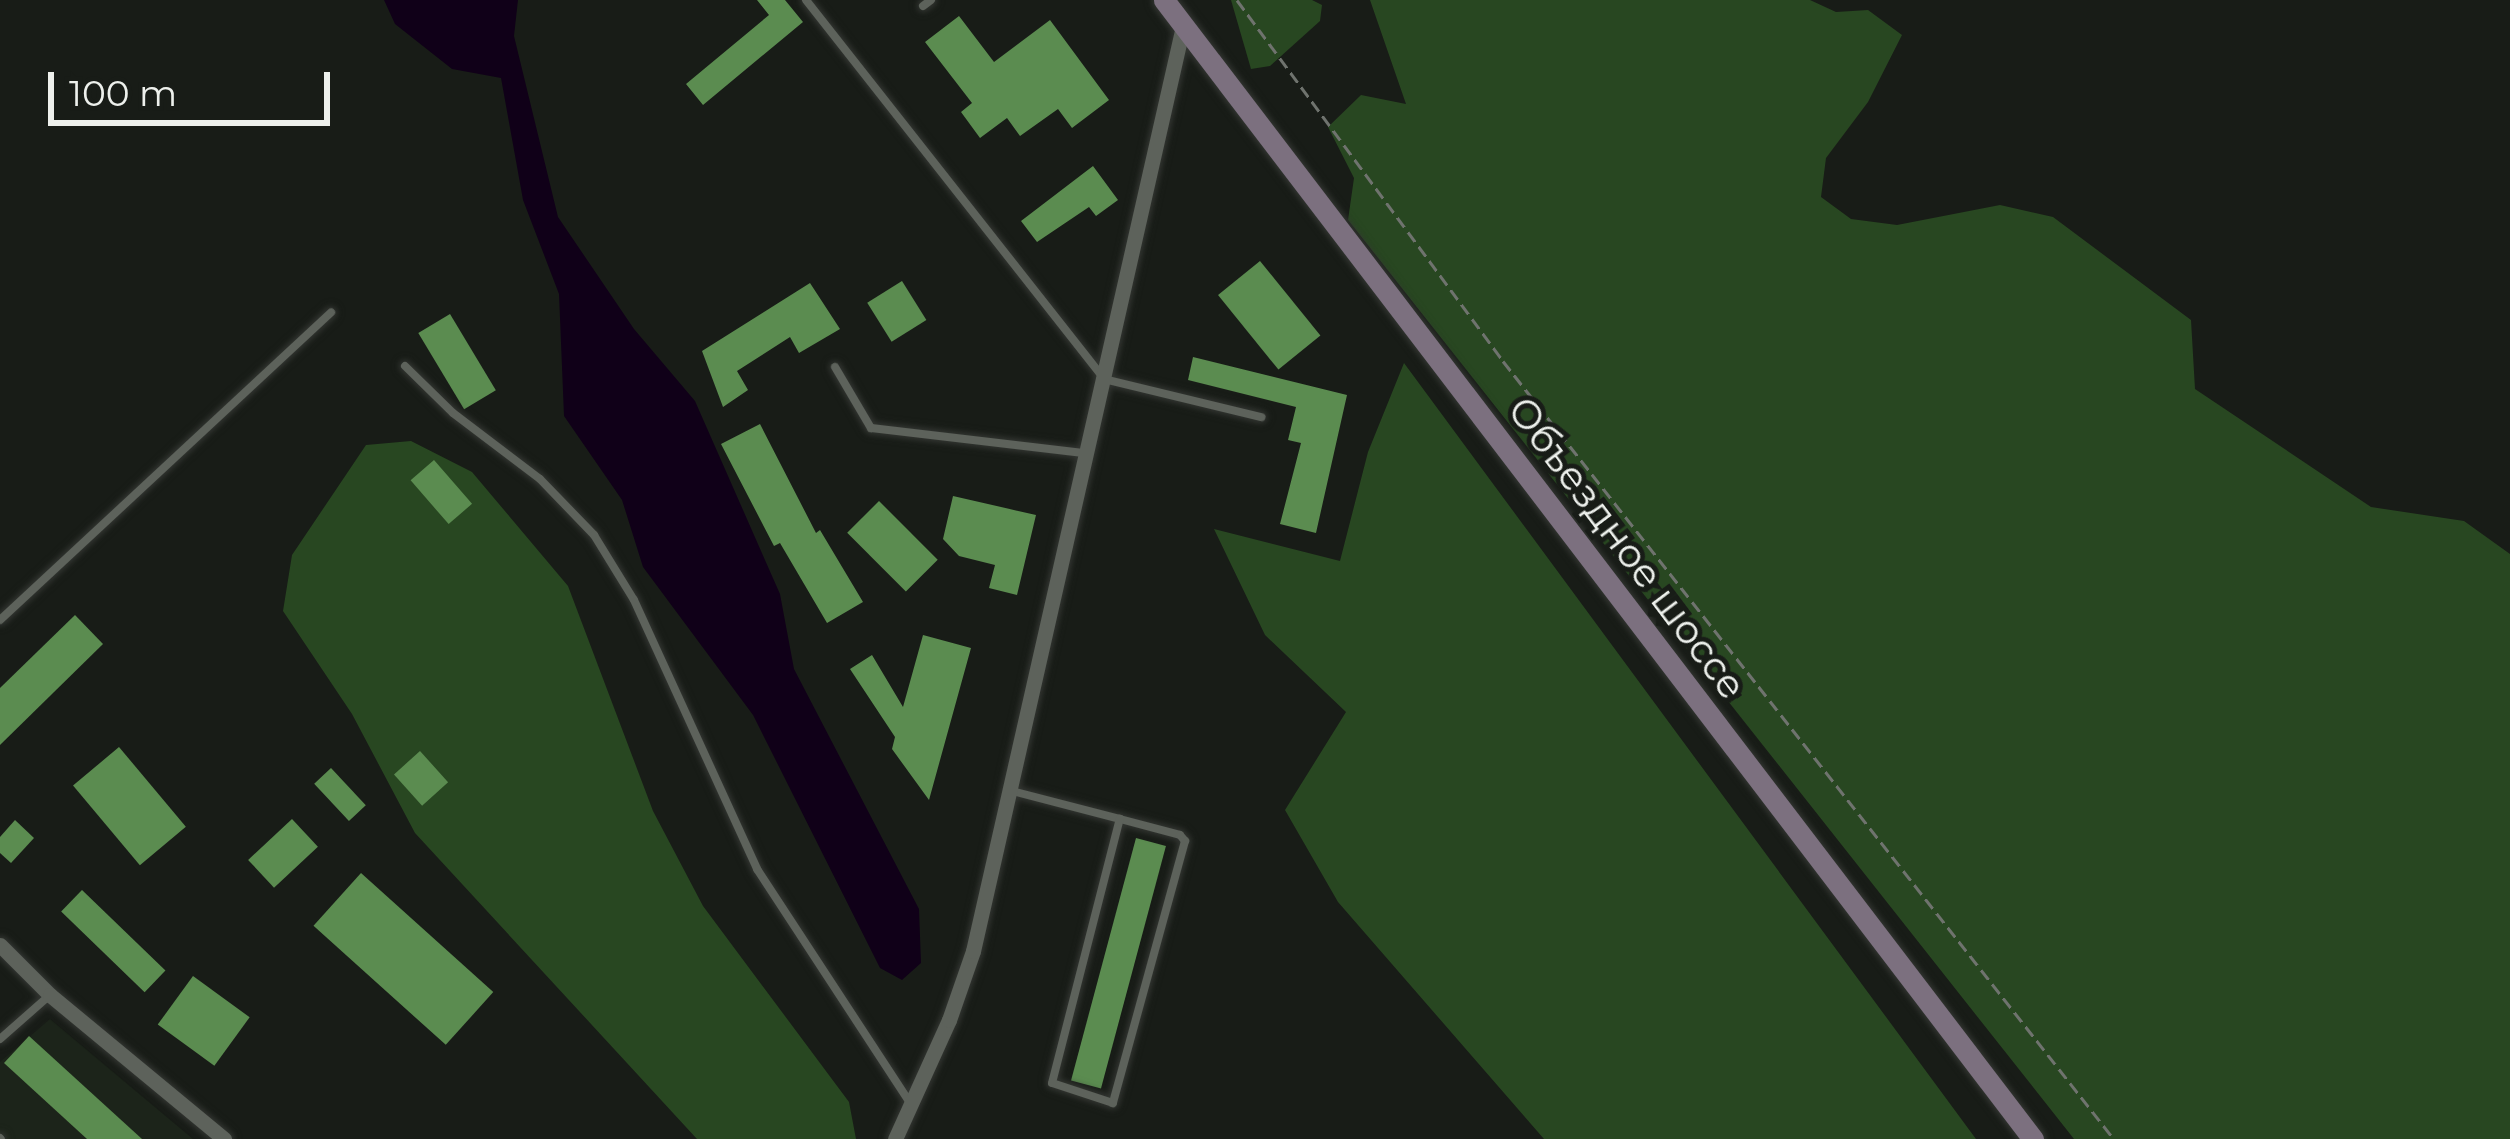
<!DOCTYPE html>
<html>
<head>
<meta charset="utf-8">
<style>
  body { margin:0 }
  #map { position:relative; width:2510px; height:1139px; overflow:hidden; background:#181c17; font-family:Montserrat,sans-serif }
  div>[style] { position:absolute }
  .built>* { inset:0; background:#1c241a }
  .green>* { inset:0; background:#284721 }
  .water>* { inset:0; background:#100018 }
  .building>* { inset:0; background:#5b8c50; transform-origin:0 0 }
  .path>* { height:3px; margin-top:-1.5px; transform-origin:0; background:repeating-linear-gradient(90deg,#6f736e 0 12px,transparent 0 18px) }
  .roads { filter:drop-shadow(0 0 3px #333632) drop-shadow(0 0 3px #333632) }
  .lane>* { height:8px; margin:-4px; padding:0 4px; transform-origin:4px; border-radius:4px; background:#5d625b }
  .street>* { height:15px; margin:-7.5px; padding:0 7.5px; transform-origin:7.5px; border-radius:7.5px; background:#5d625b }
  .secondary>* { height:21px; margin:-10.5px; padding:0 10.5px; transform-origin:10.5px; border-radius:10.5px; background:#7c707f }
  span { translate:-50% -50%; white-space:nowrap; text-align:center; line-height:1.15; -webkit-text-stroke:10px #181c17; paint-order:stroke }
  .street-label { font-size:39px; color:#edf0ec }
  .scale { position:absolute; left:48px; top:72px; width:282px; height:54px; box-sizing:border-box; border:6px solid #edf0ec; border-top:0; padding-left:15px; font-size:36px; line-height:42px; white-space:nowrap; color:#edf0ec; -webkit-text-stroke:9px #181c17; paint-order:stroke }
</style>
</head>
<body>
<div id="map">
  <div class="built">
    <i style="clip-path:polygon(50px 1019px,193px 1139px,0 1139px,0 1062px)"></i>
  </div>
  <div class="green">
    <i style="clip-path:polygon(1231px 0,1312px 0,1322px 5px,1320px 21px,1270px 66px,1251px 69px)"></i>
    <i style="clip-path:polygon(1370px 0,1810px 0,1836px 12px,1868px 10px,1902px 35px,1868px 102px,1826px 158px,1821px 197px,1851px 219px,1897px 225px,2000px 205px,2053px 217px,2191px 320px,2195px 389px,2371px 507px,2464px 521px,2510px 554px,2510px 1139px,2074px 1139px,1348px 220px,1354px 178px,1328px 127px,1361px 95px,1406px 104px)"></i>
    <i style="clip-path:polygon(1404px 363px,1976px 1139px,1544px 1139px,1338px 902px,1285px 810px,1346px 712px,1265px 635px,1214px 529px,1340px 561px,1368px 452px)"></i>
    <i style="clip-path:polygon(411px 441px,472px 472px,568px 586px,653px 811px,703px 906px,849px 1102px,856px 1139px,697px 1139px,415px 833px,352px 714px,283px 611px,292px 555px,366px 445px)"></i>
  </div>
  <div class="water">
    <i style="clip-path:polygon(384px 0,518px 0,514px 36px,558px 217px,634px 329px,695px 401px,780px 594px,794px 669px,919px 909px,921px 963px,902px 980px,880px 968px,753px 715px,643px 567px,622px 500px,564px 416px,559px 294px,523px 200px,501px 78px,452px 69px,395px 24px)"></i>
  </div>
  <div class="building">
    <i style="clip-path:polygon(757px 0,785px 0,803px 22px,703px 105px,686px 84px,769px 15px)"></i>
    <i style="clip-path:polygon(959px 16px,994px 62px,1050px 20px,1109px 100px,1072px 128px,1058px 109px,1020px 136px,1007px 118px,980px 138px,961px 112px,972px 103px,925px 42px)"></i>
    <i style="clip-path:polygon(1093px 166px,1118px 200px,1096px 216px,1089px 207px,1037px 242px,1021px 221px)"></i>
    <i style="left:1260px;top:261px;width:96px;height:54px;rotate:51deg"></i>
    <i style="left:902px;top:281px;width:46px;height:41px;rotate:58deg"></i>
    <i style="clip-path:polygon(810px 283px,840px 329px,799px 353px,790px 337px,737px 371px,748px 390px,723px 407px,702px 351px)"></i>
    <i style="left:450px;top:314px;width:89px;height:37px;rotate:59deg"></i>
    <i style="clip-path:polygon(1193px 357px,1347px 395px,1316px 533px,1280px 524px,1301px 443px,1288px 440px,1296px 407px,1188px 380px)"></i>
    <i style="clip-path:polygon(760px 424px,816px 533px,820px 530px,863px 602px,827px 623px,780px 543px,774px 546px,721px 444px)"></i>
    <i style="left:434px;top:460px;width:58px;height:31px;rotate:49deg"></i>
    <i style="clip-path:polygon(953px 496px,1036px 515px,1017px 595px,989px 588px,995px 565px,959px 556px,943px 539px)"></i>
    <i style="left:879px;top:501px;width:83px;height:45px;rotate:45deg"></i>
    <i style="clip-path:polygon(75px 615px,103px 644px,0 745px,0 688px)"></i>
    <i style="clip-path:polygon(923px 635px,971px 648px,929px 800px,892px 749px,895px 737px,850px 669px,872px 655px,903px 707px)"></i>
    <i style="left:119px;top:747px;width:104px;height:60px;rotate:50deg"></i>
    <i style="left:420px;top:751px;width:42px;height:35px;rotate:48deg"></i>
    <i style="left:331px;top:768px;width:51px;height:23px;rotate:47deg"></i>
    <i style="left:292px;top:819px;width:38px;height:60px;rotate:47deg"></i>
    <i style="clip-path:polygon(15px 820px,34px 838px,11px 863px,0 853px,0 837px)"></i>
    <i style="left:1136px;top:838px;width:31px;height:251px;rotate:15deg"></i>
    <i style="left:361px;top:873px;width:178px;height:71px;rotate:42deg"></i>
    <i style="left:82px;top:890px;width:116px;height:30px;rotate:44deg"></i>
    <i style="left:193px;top:976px;width:70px;height:60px;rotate:36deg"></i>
    <i style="clip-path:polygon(29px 1036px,142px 1139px,87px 1139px,4px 1063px)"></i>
  </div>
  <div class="path">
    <i style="left:1237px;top:0;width:448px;rotate:53.6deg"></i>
    <i style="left:1503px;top:361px;width:989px;rotate:51.86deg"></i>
  </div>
  <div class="roads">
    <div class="lane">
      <i style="left:806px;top:0;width:482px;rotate:51.8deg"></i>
      <i style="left:1104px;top:379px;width:162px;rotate:13.6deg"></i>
      <i style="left:923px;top:6px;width:10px;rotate:-37deg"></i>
      <i style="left:405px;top:366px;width:67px;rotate:44.4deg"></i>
      <i style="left:453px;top:413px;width:109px;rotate:37.2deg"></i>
      <i style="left:540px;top:479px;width:78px;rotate:46deg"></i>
      <i style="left:594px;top:535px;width:76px;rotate:58.4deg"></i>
      <i style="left:634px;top:600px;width:296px;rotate:65.4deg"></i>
      <i style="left:757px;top:869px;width:280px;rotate:56.8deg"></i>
      <i style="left:835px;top:367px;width:71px;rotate:59.5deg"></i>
      <i style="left:871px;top:428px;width:214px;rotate:6.7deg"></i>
      <i style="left:0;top:620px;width:452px;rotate:-42.9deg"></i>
      <i style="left:1012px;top:791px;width:112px;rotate:14.5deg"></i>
      <i style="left:1120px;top:819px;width:62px;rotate:14.9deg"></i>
      <i style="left:1180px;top:835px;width:8px;rotate:50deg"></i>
      <i style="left:1185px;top:841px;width:272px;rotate:105.4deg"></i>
      <i style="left:1113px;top:1103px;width:64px;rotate:-161.8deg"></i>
      <i style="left:1052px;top:1083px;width:273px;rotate:-75.6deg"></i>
      <i style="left:0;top:1039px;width:65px;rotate:-41.3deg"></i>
      <i style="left:0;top:1138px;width:1px;rotate:45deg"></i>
    </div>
    <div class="street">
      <i style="left:0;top:945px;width:71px;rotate:45deg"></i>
      <i style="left:50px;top:995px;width:226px;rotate:39.6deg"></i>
      <i style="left:895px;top:1139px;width:131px;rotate:-65.6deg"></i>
      <i style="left:949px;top:1020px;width:73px;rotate:-70.8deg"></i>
      <i style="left:973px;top:951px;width:949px;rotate:-77.21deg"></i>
    </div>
    <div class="secondary">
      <i style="left:1164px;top:0;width:1433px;rotate:52.66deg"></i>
    </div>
  </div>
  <div class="street-label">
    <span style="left:1627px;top:548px;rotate:53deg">Объездное шоссе</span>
  </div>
  <div class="scale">100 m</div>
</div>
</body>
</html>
